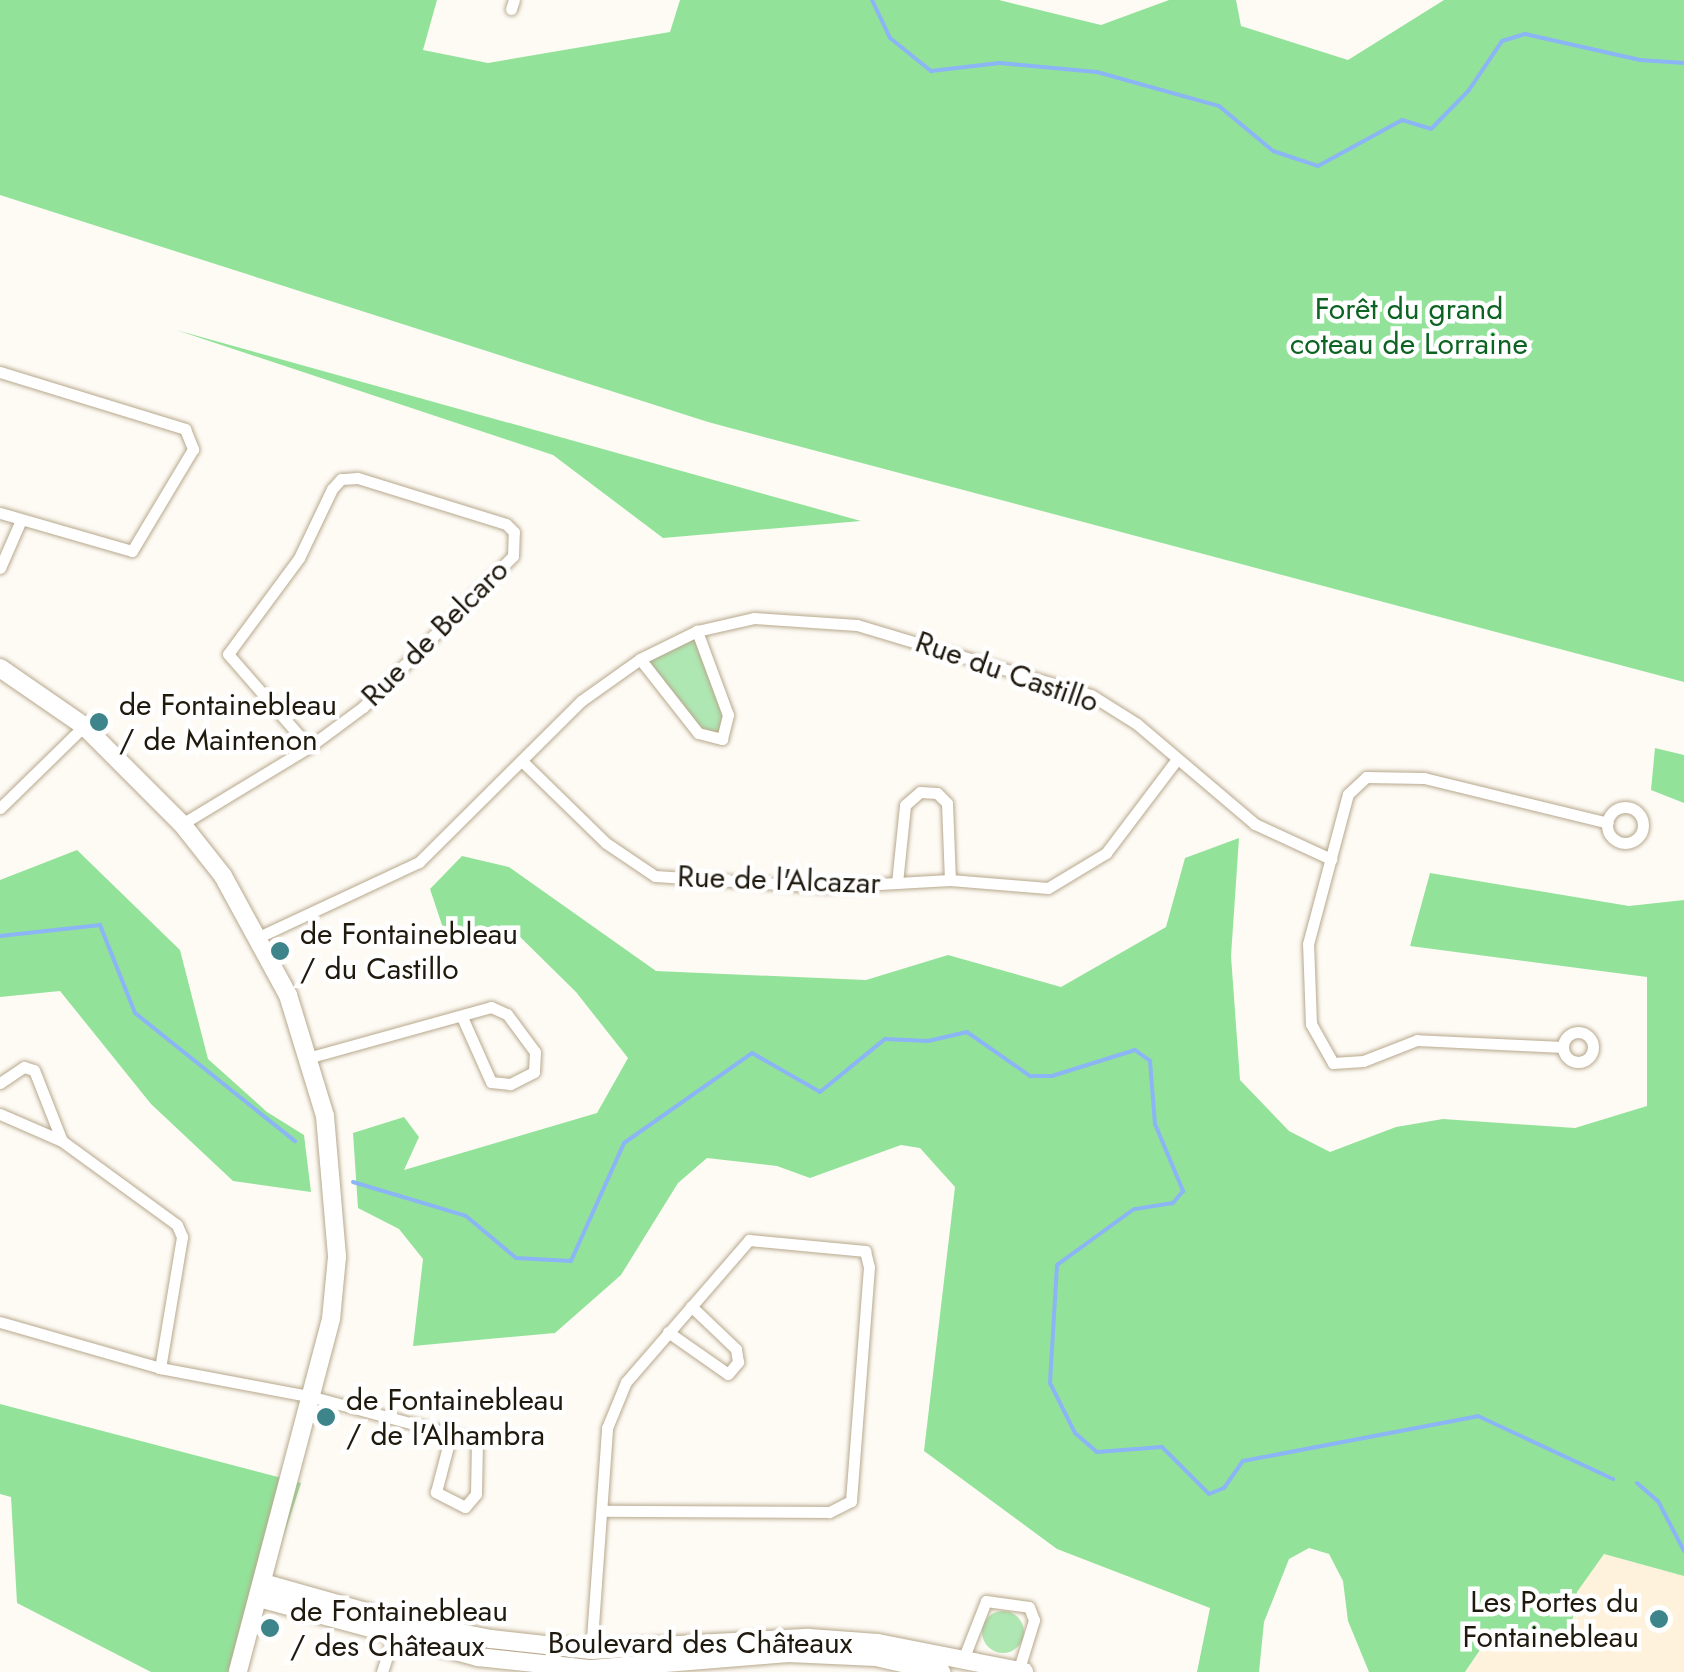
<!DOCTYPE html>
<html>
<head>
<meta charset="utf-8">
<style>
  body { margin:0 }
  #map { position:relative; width:1684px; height:1672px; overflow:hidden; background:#fefbf5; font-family:Jost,sans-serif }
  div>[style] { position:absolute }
  .built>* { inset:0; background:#fef2dc }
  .green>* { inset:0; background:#afe7b3 }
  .round { border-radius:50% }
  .forest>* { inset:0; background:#93e29a }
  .stream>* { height:4px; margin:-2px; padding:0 2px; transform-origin:2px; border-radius:2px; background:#8bb5f4 }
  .roads { filter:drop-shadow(0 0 2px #b7a88c) drop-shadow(0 0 2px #b7a88c) }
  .street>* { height:11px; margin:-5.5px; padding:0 5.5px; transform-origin:5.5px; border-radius:5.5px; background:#fff }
  .street>.ring { margin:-5.5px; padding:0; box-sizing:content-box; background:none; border:11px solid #fff; border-radius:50% }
  .secondary>* { height:18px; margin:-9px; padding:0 9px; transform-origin:9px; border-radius:9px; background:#fff }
  .dots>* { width:28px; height:28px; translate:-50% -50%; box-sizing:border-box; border:5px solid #fff; border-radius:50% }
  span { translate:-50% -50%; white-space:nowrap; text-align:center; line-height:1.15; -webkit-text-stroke:9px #fff; paint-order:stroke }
  .park-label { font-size:30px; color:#0d6422 }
  .street-label { font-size:30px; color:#1f190e }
  .poi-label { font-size:30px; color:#1f190e }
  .left { translate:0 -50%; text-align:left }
  .right { translate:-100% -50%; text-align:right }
</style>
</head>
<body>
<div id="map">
  <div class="built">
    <i style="clip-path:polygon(1604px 1554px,1684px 1576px,1684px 1672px,1466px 1672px,1493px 1631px,1577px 1592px)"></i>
  </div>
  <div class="green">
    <i style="clip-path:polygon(697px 631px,730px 726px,710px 739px,640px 659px)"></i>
    <i class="round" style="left:982px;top:1611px;width:42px;height:42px"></i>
  </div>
  <div class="forest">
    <i style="clip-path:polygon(0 0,437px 0,423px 50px,488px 63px,670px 32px,680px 0,999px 0,1101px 25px,1169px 0,1236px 0,1241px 26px,1348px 60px,1444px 0,1684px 0,1684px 682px,708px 422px,0 195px)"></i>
    <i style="clip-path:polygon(176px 330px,861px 521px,663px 538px,553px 455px)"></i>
    <i style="clip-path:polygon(1655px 748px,1684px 755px,1684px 803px,1651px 790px)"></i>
    <i style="clip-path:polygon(1239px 838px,1231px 956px,1240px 1080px,1289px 1131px,1330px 1152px,1396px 1127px,1443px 1119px,1575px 1128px,1647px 1106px,1647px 977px,1410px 946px,1430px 873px,1629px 906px,1684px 900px,1684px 1576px,1604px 1554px,1577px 1592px,1571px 1629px,1517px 1642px,1493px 1631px,1465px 1672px,1369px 1672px,1348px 1621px,1343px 1581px,1329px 1554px,1309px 1548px,1289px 1559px,1264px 1622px,1259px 1672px,1197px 1672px,1210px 1608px,1057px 1549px,924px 1451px,955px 1187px,920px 1148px,901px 1145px,810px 1178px,777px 1166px,707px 1158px,678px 1183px,621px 1275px,555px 1333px,413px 1346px,423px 1259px,399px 1229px,358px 1208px,353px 1133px,404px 1117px,419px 1137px,404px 1170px,597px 1113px,628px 1058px,576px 992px,510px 927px,443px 928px,430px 889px,462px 856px,509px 867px,656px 971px,866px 980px,948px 955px,1061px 987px,1166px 927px,1185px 858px)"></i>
    <i style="clip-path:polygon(77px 850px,180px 950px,208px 1059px,267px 1112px,304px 1135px,311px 1192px,233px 1181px,151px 1104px,60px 991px,0 997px,0 880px)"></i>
    <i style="clip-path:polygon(0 1404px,301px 1483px,239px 1672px,151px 1672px,17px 1603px,11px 1497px,0 1494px)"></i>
  </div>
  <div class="stream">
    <i style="left:872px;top:0;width:42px;rotate:64.7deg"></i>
    <i style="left:890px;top:38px;width:53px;rotate:38.8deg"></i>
    <i style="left:931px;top:71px;width:69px;rotate:-6.6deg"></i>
    <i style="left:1000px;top:63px;width:97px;rotate:5.3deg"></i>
    <i style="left:1097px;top:72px;width:127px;rotate:15.6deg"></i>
    <i style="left:1219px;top:106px;width:70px;rotate:39.8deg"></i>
    <i style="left:1273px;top:151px;width:47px;rotate:18.4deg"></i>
    <i style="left:1318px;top:166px;width:96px;rotate:-28.7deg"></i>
    <i style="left:1402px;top:120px;width:30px;rotate:17deg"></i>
    <i style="left:1431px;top:129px;width:54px;rotate:-45.7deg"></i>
    <i style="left:1469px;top:90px;width:59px;rotate:-56deg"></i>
    <i style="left:1502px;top:41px;width:24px;rotate:-17deg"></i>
    <i style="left:1525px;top:34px;width:118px;rotate:12.7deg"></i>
    <i style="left:1640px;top:60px;width:44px;rotate:3.9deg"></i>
    <i style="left:0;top:936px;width:101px;rotate:-6.3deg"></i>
    <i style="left:100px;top:925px;width:95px;rotate:68.3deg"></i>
    <i style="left:135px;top:1013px;width:205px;rotate:38.7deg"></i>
    <i style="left:353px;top:1182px;width:118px;rotate:16.7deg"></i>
    <i style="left:466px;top:1216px;width:65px;rotate:40deg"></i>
    <i style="left:516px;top:1258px;width:55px;rotate:3.1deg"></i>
    <i style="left:571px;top:1261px;width:129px;rotate:-65.8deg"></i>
    <i style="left:624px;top:1143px;width:156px;rotate:-35.1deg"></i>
    <i style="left:752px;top:1053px;width:78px;rotate:29.8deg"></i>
    <i style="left:820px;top:1092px;width:84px;rotate:-39.2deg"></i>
    <i style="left:885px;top:1039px;width:43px;rotate:2.7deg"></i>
    <i style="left:928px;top:1041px;width:40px;rotate:-13deg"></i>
    <i style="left:967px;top:1032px;width:77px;rotate:34.9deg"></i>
    <i style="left:1030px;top:1076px;width:22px"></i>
    <i style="left:1052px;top:1076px;width:87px;rotate:-17.4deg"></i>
    <i style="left:1135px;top:1050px;width:19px;rotate:36deg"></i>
    <i style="left:1150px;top:1061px;width:63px;rotate:85.5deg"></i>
    <i style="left:1155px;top:1124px;width:73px;rotate:67.3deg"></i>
    <i style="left:1183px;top:1191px;width:16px;rotate:130deg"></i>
    <i style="left:1173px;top:1203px;width:39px;rotate:171deg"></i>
    <i style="left:1134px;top:1209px;width:95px;rotate:144deg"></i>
    <i style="left:1057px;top:1265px;width:118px;rotate:93.4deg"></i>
    <i style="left:1050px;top:1383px;width:56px;rotate:63.4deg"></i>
    <i style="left:1075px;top:1433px;width:29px;rotate:41deg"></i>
    <i style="left:1097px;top:1452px;width:65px;rotate:-4.4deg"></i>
    <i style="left:1162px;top:1447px;width:66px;rotate:45deg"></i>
    <i style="left:1209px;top:1494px;width:16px;rotate:-22deg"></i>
    <i style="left:1224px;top:1488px;width:33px;rotate:-55deg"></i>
    <i style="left:1243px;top:1461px;width:239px;rotate:-10.8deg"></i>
    <i style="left:1478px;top:1416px;width:149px;rotate:25deg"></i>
    <i style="left:1637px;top:1483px;width:28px;rotate:41deg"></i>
    <i style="left:1658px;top:1501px;width:56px;rotate:62.5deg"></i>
  </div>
  <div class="roads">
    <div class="street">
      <i style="left:511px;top:9px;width:9px;rotate:-72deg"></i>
      <i style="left:0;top:372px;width:194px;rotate:17.1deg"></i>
      <i style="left:185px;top:429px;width:22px;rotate:68deg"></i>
      <i style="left:193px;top:449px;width:119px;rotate:120.9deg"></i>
      <i style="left:132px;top:551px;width:137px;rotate:-163.9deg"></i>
      <i style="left:0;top:568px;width:52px;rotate:-66.4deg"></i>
      <i style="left:640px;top:659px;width:94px;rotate:51.9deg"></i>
      <i style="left:698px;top:733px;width:25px;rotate:14deg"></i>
      <i style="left:722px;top:739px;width:25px;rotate:-76deg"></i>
      <i style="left:728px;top:715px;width:90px;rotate:-110.3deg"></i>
      <i style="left:525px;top:764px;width:113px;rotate:44.3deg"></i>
      <i style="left:606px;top:843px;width:59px;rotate:34deg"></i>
      <i style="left:655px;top:876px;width:171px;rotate:3.7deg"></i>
      <i style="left:826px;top:887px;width:124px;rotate:-3.2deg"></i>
      <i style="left:950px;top:880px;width:98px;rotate:4.7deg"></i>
      <i style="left:1048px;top:888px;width:68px;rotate:-31.1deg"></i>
      <i style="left:1106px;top:853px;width:118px;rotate:-52.9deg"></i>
      <i class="ring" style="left:1607px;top:807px;width:25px;height:25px"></i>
      <i style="left:0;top:808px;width:117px;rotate:-44.3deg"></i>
      <i style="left:182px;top:824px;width:149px;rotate:-31.2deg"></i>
      <i style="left:309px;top:747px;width:67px;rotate:-36.5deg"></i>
      <i style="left:363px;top:707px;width:213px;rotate:-45.2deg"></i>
      <i style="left:513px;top:556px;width:24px;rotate:-88deg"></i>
      <i style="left:514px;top:532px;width:11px;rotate:-135deg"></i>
      <i style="left:506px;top:524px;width:156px;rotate:-162.8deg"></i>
      <i style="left:357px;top:478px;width:16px;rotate:176deg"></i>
      <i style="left:341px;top:479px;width:13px;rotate:132deg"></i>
      <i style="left:332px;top:489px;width:76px;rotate:115.6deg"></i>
      <i style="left:299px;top:558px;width:119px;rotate:126.5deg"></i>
      <i style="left:228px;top:654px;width:123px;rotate:48.9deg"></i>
      <i style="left:897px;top:883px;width:78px;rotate:-84.1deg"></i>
      <i style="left:905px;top:805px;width:20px;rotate:-41deg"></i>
      <i style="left:920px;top:792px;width:17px;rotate:3deg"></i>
      <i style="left:937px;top:793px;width:14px;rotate:45deg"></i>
      <i style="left:947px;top:803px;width:77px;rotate:87.8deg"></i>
      <i style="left:261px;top:936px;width:174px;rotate:-25.1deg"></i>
      <i style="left:419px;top:862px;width:228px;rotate:-44.8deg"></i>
      <i style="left:581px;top:701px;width:72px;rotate:-35.4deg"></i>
      <i style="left:640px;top:659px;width:64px;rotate:-26.2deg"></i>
      <i style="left:697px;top:631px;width:58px;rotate:-12.8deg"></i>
      <i style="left:754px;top:618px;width:103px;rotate:3.9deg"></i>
      <i style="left:857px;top:625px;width:244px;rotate:16.7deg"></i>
      <i style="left:1091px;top:695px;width:54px;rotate:32.2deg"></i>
      <i style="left:1137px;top:724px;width:155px;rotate:40.3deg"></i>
      <i style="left:1255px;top:824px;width:84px;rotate:24.7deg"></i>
      <i class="ring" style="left:1563px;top:1032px;width:19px;height:19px"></i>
      <i style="left:1563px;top:1047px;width:146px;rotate:-177.3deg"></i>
      <i style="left:1417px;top:1040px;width:58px;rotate:158.7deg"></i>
      <i style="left:1363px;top:1061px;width:30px;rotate:176deg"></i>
      <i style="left:1333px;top:1063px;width:45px;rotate:-119.4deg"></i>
      <i style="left:1311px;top:1024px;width:80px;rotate:-92.1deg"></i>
      <i style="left:1308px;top:944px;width:155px;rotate:-75.1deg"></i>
      <i style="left:1348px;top:794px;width:25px;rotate:-43deg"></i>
      <i style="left:1366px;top:777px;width:58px;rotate:1deg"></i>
      <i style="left:1424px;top:778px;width:189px;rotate:13.7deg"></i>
      <i style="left:311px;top:1057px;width:187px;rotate:-15.5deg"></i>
      <i style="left:491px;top:1007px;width:17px;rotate:24deg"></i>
      <i style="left:507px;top:1014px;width:47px;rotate:53.6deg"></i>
      <i style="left:535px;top:1052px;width:20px;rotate:93deg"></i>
      <i style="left:534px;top:1072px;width:27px;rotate:153deg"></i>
      <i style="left:510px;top:1084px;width:19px;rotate:-174deg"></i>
      <i style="left:491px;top:1082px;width:71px;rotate:-114deg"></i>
      <i style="left:0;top:1083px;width:29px;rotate:-34deg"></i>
      <i style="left:24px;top:1067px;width:10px;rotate:17deg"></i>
      <i style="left:34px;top:1070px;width:76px;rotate:68.5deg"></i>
      <i style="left:0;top:1114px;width:68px;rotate:23.5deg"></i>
      <i style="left:62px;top:1141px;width:142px;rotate:36.1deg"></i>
      <i style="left:177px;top:1225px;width:13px;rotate:67deg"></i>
      <i style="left:182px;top:1237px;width:133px;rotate:99.5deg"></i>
      <i style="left:0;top:1322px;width:166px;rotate:16deg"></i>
      <i style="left:160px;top:1368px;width:156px;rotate:10.7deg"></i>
      <i style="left:313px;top:1397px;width:170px;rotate:15deg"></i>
      <i style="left:477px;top:1441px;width:53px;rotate:91.1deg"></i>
      <i style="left:476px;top:1494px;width:17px;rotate:130deg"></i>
      <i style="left:465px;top:1507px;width:33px;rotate:-153deg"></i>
      <i style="left:436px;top:1492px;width:59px;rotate:-75.3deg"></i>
      <i style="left:668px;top:1332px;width:73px;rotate:35deg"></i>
      <i style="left:728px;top:1374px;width:16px;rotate:-50deg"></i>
      <i style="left:738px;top:1362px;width:13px;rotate:-99deg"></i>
      <i style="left:736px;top:1349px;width:62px;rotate:-136.3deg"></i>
      <i style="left:591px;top:1653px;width:226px;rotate:-85.9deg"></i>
      <i style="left:607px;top:1428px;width:50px;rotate:-67.6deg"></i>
      <i style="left:626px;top:1382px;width:188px;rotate:-49.1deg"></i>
      <i style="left:749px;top:1240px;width:117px;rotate:5.4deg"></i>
      <i style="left:865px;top:1251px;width:16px;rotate:76deg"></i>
      <i style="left:869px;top:1267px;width:235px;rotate:94.4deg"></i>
      <i style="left:851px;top:1501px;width:25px;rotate:153deg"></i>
      <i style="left:829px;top:1512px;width:227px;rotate:-179.7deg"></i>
      <i style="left:964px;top:1657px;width:60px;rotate:-68.6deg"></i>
      <i style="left:986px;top:1601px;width:43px;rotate:7.9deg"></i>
      <i style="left:1029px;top:1607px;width:14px;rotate:69deg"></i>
      <i style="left:1034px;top:1620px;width:54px;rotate:107.1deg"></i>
      <i style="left:382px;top:1672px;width:46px;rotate:-72.3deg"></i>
    </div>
    <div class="secondary">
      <i style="left:0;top:668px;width:102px;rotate:34.6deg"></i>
      <i style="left:84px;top:726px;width:139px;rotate:45deg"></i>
      <i style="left:182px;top:824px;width:66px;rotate:51.7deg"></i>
      <i style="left:223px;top:876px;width:136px;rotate:61.4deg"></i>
      <i style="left:288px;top:995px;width:127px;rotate:73deg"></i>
      <i style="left:325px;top:1116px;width:142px;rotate:85.1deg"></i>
      <i style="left:337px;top:1257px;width:62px;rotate:95.5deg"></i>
      <i style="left:331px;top:1319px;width:365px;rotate:104.8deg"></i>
      <i style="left:263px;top:1583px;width:140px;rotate:15.7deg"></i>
      <i style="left:398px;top:1621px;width:95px;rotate:11deg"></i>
      <i style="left:491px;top:1639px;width:101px;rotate:6.3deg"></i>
      <i style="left:591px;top:1650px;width:218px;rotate:-3.2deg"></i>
      <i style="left:809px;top:1638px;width:69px;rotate:4.1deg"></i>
      <i style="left:878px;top:1643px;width:149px;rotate:11.2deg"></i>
      <i style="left:259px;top:1598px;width:227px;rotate:15.1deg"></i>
      <i style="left:478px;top:1657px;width:114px;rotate:6.1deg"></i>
      <i style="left:591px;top:1669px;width:198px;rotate:-4.6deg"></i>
      <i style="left:788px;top:1653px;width:88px;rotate:2.6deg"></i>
      <i style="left:876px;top:1657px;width:67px;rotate:13deg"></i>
    </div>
  </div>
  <div class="dots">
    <i style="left:99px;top:722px;background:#3d858a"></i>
    <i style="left:280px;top:951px;background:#3d858a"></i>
    <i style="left:326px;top:1417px;background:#3d858a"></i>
    <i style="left:1659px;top:1619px;background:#3d858a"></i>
    <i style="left:270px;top:1628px;background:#3d858a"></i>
  </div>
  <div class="park-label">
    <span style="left:1409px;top:326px">Forêt du grand<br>coteau de Lorraine</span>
  </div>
  <div class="street-label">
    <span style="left:435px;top:633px;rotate:-45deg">Rue de Belcaro</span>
    <span style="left:1007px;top:672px;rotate:19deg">Rue du Castillo</span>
    <span style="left:779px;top:880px;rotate:2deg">Rue de l'Alcazar</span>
    <span style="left:700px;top:1643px">Boulevard des Châteaux</span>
  </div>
  <div class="poi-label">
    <span class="left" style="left:119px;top:722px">de Fontainebleau<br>/ de Maintenon</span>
    <span class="left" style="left:300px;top:951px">de Fontainebleau<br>/ du Castillo</span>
    <span class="left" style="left:346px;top:1417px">de Fontainebleau<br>/ de l'Alhambra</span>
    <span class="right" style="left:1639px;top:1619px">Les Portes du<br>Fontainebleau</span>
    <span class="left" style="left:290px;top:1628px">de Fontainebleau<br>/ des Châteaux</span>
  </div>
</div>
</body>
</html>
